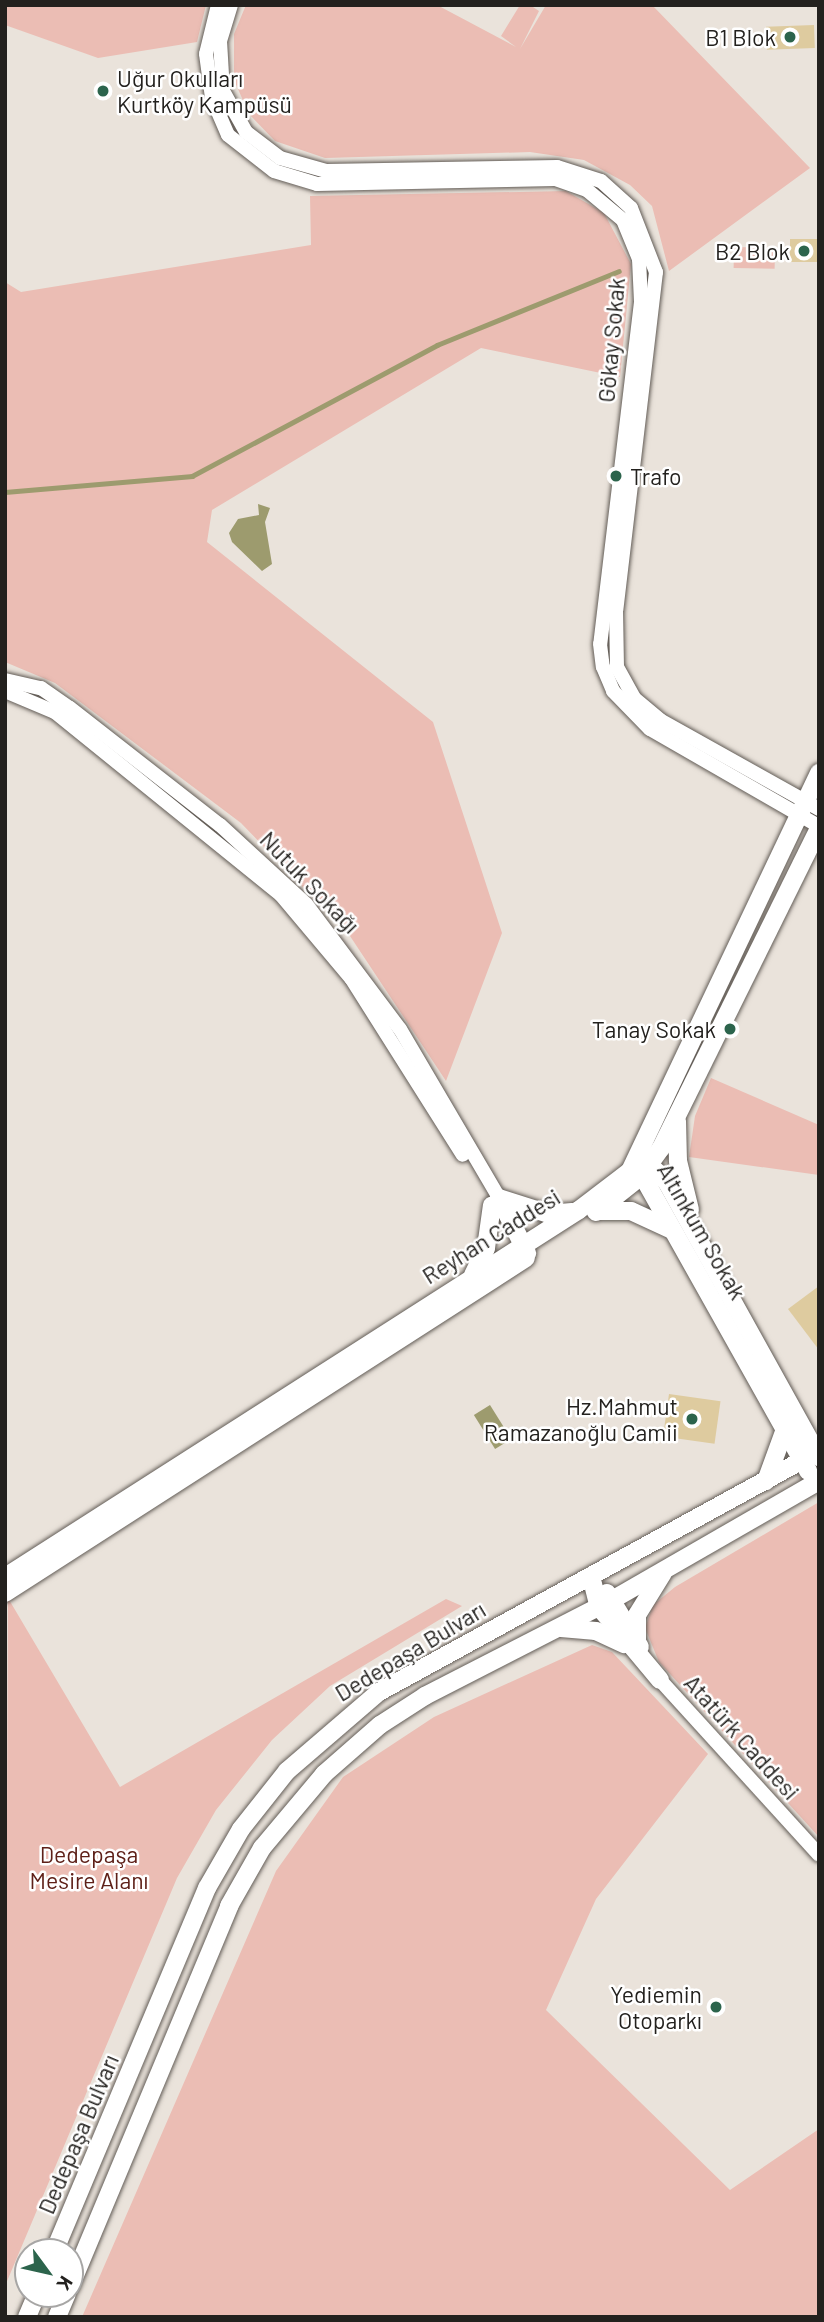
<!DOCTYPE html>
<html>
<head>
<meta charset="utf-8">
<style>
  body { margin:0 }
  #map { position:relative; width:824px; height:2322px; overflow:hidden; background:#eae3db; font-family:Barlow,sans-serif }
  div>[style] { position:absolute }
  .green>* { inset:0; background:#ebbdb4; transform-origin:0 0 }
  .water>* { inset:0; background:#9d9b6e; transform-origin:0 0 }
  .stream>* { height:4.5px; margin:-2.25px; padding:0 2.25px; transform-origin:2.25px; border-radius:2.25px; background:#9d9b6e }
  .building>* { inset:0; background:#decb9f; transform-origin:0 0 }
  .roads { filter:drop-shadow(0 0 2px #625c56) drop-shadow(0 0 2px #625c56) }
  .minor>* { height:14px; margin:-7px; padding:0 7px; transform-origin:7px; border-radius:7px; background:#fff }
  .major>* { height:18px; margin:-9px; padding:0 9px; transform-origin:9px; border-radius:9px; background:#fff }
  .dots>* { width:19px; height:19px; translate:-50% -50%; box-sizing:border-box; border:4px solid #fff; border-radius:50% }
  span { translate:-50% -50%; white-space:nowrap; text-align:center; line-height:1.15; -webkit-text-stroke:5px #fff; paint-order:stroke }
  .poi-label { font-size:23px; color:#23211e }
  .right { translate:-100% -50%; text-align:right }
  .left { translate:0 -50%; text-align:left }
  .street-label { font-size:23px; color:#23211e }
  .park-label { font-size:23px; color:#5e2018 }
  .frame { position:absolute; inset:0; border:7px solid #23211e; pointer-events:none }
  .north { position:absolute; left:14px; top:2238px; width:70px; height:70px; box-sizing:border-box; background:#fff; border:2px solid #a7a6a5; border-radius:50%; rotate:123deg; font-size:19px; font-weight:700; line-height:28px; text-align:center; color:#23211e }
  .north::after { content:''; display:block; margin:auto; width:24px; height:32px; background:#2c644c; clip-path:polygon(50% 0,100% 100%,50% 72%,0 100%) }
</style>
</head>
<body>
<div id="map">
  <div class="green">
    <i style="clip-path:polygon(5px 5px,206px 5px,197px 42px,98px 58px,5px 25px)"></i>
    <i style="clip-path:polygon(246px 5px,437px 5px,516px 47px,501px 36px,520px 5px,530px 5px,539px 11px,520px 49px,546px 5px,652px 5px,810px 168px,669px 271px,652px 206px,630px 185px,584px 160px,530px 152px,325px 158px,275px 141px,249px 114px,234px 80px,234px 34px)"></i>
    <i style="clip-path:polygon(566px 191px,604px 213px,631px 264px,620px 377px,481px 348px,212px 510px,207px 542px,433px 722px,502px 933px,446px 1081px,350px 936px,241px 823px,55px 683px,5px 662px,5px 282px,21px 292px,311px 245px,310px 196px)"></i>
    <i style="left:734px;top:247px;width:41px;height:21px;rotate:1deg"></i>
    <i style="clip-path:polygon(711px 1078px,819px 1125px,819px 1175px,689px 1157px,695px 1116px)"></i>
    <i style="clip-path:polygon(819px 1502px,819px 1837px,659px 1662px,645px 1628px,653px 1605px,675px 1587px)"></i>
    <i style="clip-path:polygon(8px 1598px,120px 1787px,446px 1599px,462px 1606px,330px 1686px,272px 1740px,216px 1810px,177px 1878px,5px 2286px)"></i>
    <i style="clip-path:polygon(592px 1645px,612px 1652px,708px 1754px,596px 1899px,546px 2010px,730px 2190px,819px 2129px,819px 2317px,82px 2317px,276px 1871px,343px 1777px,434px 1717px)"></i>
  </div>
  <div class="water">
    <i style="clip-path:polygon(258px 504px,270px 508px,265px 522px,272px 564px,262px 571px,232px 542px,229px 533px,238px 519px,259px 515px)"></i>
    <i style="left:490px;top:1405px;width:40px;height:19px;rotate:58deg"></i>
  </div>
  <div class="stream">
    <i style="left:5px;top:492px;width:188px;rotate:-4.9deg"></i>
    <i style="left:192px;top:476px;width:278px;rotate:-28.1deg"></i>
    <i style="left:437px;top:345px;width:196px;rotate:-22.1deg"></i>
  </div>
  <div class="building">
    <i style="left:814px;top:25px;width:23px;height:48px;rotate:88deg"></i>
    <i style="left:790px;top:239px;width:29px;height:23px"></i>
    <i style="clip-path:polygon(819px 1286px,819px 1350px,788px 1309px)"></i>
    <i style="left:669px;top:1394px;width:52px;height:43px;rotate:8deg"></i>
  </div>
  <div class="roads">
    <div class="minor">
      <i style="left:218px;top:5px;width:50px;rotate:103.8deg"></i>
      <i style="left:206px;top:54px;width:44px;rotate:82.2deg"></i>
      <i style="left:212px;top:98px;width:40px;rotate:66.6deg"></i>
      <i style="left:228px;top:135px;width:58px;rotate:38deg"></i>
      <i style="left:274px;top:171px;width:45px;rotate:16.8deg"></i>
      <i style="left:317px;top:184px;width:238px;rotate:-1.2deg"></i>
      <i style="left:555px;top:179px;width:34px;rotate:19deg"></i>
      <i style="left:587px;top:190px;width:47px;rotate:39.8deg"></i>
      <i style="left:623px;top:220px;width:42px;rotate:67.7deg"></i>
      <i style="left:639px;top:259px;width:43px;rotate:87.3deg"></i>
      <i style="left:641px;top:302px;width:344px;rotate:96.8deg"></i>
      <i style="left:600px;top:644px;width:23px;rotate:83deg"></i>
      <i style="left:603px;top:667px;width:26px;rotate:67deg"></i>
      <i style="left:613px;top:691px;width:53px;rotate:45.8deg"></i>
      <i style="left:650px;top:729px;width:195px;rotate:29.9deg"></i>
      <i style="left:231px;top:5px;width:38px;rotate:107deg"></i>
      <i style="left:220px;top:41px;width:50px;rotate:86.6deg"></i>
      <i style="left:223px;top:91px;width:47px;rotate:60.7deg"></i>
      <i style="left:246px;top:132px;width:43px;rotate:37.4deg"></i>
      <i style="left:280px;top:158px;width:48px;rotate:15.8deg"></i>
      <i style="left:326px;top:171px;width:231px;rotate:-1deg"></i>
      <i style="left:557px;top:167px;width:46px;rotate:17.7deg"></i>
      <i style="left:601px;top:181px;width:40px;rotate:42deg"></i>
      <i style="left:631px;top:208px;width:69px;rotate:68.7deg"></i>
      <i style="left:656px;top:272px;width:340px;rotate:96.7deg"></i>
      <i style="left:616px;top:610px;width:57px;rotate:89deg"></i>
      <i style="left:617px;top:667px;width:35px;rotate:61deg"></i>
      <i style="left:634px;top:698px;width:34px;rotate:40deg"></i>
      <i style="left:660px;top:720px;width:182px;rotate:29.2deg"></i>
      <i style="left:5px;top:680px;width:37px;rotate:13deg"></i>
      <i style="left:41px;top:688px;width:35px;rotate:35deg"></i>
      <i style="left:70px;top:708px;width:190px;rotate:38deg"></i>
      <i style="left:220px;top:825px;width:117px;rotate:42.6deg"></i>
      <i style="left:306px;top:904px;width:156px;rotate:53.1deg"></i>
      <i style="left:400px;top:1029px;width:196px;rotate:59.6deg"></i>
      <i style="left:5px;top:691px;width:54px;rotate:22.8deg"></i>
      <i style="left:55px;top:712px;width:291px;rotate:39deg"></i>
      <i style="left:281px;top:895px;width:109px;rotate:49.9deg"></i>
      <i style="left:351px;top:978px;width:209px;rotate:57.7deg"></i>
      <i style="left:660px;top:1680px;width:236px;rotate:47.7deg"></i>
    </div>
    <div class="major">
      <i style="left:677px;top:1121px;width:40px;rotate:88.6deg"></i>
      <i style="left:678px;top:1161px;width:50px;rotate:76.2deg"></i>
      <i style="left:639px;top:1163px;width:11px;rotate:10deg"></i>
      <i style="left:650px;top:1165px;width:23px;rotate:45deg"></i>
      <i style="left:666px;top:1181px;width:316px;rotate:61deg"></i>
      <i style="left:637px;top:1166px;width:350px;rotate:60.7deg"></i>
      <i style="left:499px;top:1198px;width:52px;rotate:17.7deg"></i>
      <i style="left:549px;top:1214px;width:23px;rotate:-5deg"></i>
      <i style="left:499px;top:1198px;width:62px;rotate:63deg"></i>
      <i style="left:597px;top:1211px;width:34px"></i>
      <i style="left:631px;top:1211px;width:43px;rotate:24.8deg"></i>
      <i style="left:596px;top:1212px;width:56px;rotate:-38.5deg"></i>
      <i style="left:640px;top:1177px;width:36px;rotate:-54deg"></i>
      <i style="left:661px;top:1148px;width:356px;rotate:-63.7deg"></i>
      <i style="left:473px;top:1275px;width:30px;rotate:-64deg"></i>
      <i style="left:486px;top:1248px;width:43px;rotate:-82.1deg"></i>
      <i style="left:766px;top:1481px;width:55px;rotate:-69.9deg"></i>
      <i style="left:591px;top:1576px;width:32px;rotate:76deg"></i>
      <i style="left:599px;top:1607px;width:95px;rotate:50.1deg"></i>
      <i style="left:5px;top:1577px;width:681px;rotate:-32.59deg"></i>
      <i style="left:579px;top:1210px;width:64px;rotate:-37.4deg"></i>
      <i style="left:630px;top:1171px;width:441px;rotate:-64.6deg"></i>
      <i style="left:5px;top:1593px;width:619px;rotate:-32.74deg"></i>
      <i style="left:607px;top:1593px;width:63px;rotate:58.6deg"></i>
      <i style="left:561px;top:1628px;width:35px;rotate:5deg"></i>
      <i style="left:596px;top:1631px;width:31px;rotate:25deg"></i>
      <i style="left:637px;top:1639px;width:24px;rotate:-90deg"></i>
      <i style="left:637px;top:1615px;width:49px;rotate:-58.2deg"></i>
      <i style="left:54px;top:2252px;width:395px;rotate:-67.2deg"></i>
      <i style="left:207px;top:1888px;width:68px;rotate:-60deg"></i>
      <i style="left:241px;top:1829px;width:74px;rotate:-51.6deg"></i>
      <i style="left:287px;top:1771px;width:121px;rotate:-40.7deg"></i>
      <i style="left:379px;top:1692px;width:502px;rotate:-28.71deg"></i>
      <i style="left:70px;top:2287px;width:413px;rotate:-67.3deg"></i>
      <i style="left:229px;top:1906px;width:67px;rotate:-60.4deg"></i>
      <i style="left:262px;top:1848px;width:97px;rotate:-50deg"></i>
      <i style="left:324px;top:1774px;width:74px;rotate:-41.2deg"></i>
      <i style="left:380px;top:1725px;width:54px;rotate:-32.8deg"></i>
      <i style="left:425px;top:1696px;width:210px;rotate:-27.2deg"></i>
      <i style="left:612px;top:1600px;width:239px;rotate:-29.9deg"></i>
      <i style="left:27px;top:2317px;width:25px;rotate:-67deg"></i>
      <i style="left:57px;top:2317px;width:25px;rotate:-67deg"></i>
    </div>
  </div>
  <div class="dots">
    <i style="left:790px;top:37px;background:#2c644c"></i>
    <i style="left:103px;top:91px;background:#2c644c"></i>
    <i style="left:804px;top:251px;background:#2c644c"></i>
    <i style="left:616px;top:476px;background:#2c644c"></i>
    <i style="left:730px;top:1029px;background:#2c644c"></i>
    <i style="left:692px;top:1419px;background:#2c644c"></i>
    <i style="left:716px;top:2007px;background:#2c644c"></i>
  </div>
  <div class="poi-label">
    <span class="right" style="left:776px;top:37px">B1 Blok</span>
    <span class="left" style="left:117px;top:91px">Uğur Okulları<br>Kurtköy Kampüsü</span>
    <span class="right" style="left:790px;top:251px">B2 Blok</span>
    <span class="left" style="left:630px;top:476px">Trafo</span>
    <span class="right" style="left:716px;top:1029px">Tanay Sokak</span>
    <span class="right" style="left:678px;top:1419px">Hz.Mahmut<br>Ramazanoğlu Camii</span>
    <span class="right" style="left:702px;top:2007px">Yediemin<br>Otoparkı</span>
  </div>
  <div class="street-label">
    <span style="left:611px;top:340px;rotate:-85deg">Gökay Sokak</span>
    <span style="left:310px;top:882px;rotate:46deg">Nutuk Sokağı</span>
    <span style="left:702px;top:1231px;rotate:60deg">Altınkum Sokak</span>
    <span style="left:491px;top:1236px;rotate:-32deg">Reyhan Caddesi</span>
    <span style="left:410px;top:1651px;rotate:-31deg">Dedepaşa Bulvarı</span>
    <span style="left:742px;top:1737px;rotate:48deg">Atatürk Caddesi</span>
    <span style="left:78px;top:2134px;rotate:-67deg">Dedepaşa Bulvarı</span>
  </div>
  <div class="park-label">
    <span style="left:89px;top:1867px">Dedepaşa<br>Mesire Alanı</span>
  </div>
  <div class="frame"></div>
  <div class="north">K</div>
</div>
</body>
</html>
